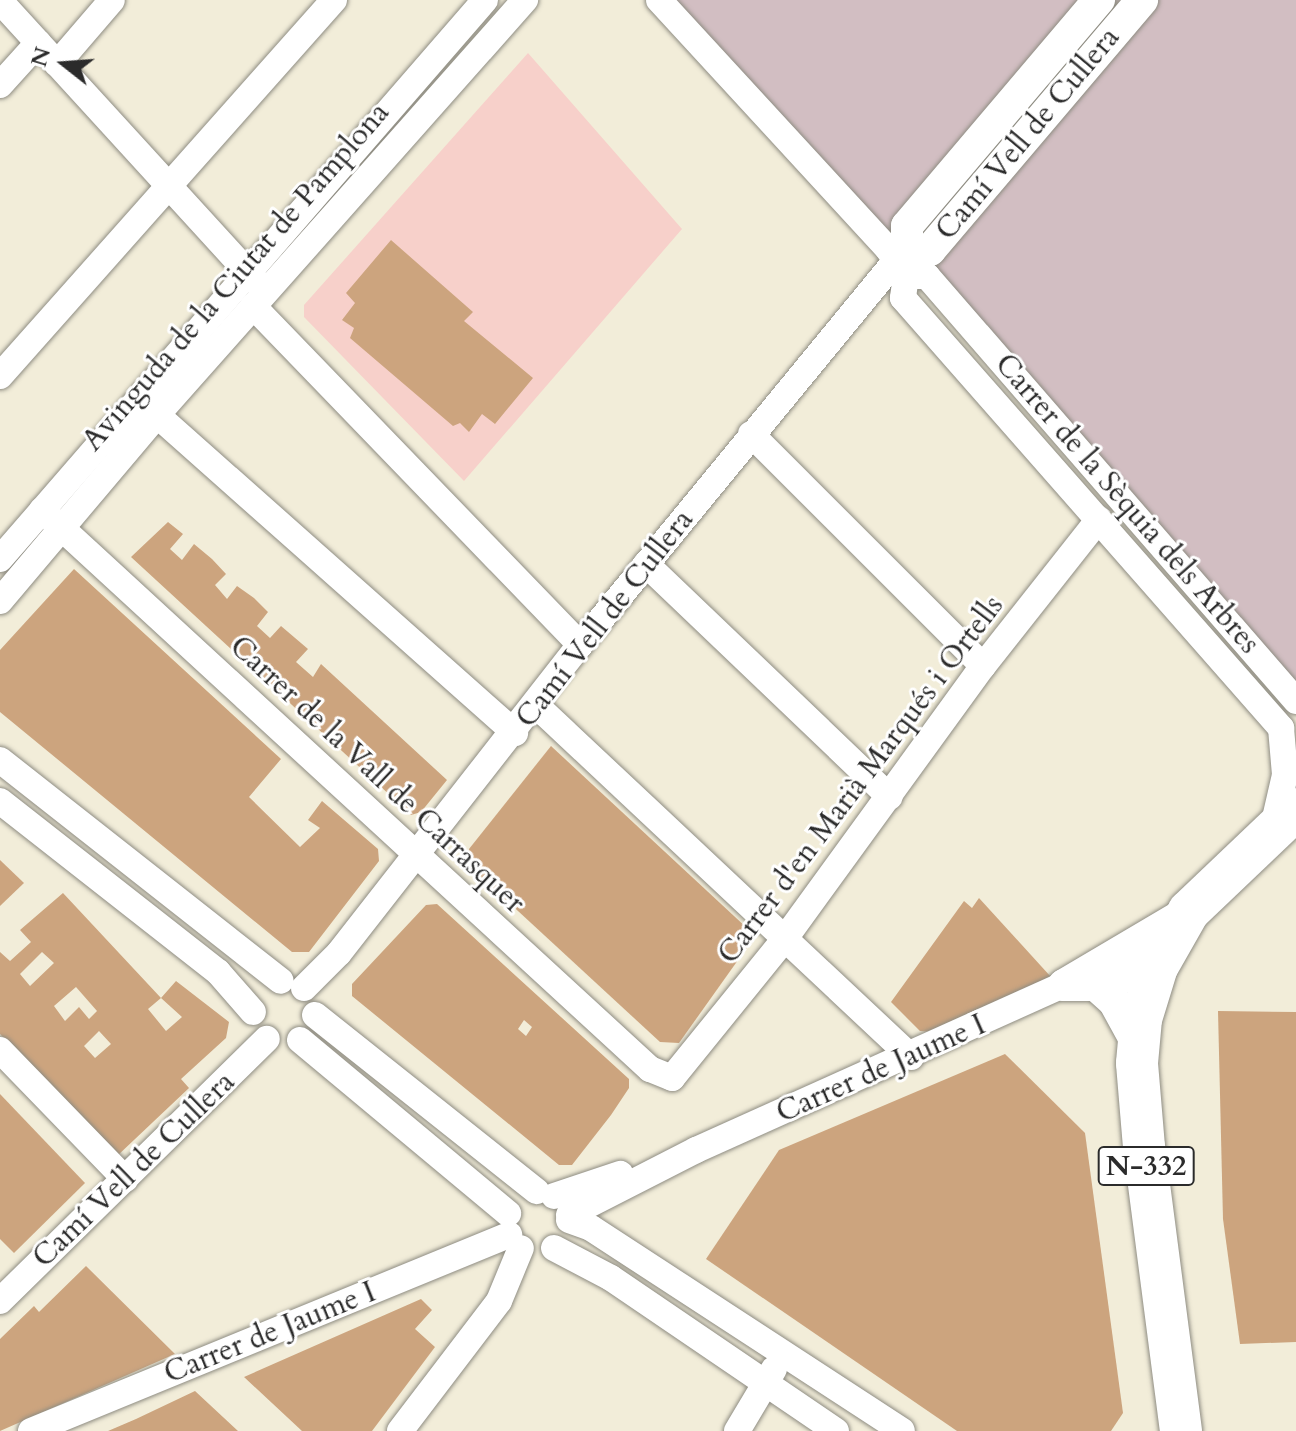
<!DOCTYPE html>
<html>
<head>
<meta charset="utf-8">
<style>
  body { margin:0 }
  #map { position:relative; width:1296px; height:1431px; overflow:hidden; background:#f2edd9; font-family:Cardo,serif }
  div>[style] { position:absolute }
  .built>* { inset:0; background:#f7d0ca }
  .industrial>* { inset:0; background:#d2bec2 }
  .building>* { inset:0; background:#cca47e }
  .roads { filter:drop-shadow(0 0 2px #8e8c82) drop-shadow(0 0 2px #8e8c82) }
  .minor>* { height:26px; margin:-13px; padding:0 13px; transform-origin:13px; border-radius:13px; background:#fff }
  .tertiary>* { height:32px; margin:-16px; padding:0 16px; transform-origin:16px; border-radius:16px; background:#fff }
  .trunk>* { height:42px; margin:-21px; padding:0 21px; transform-origin:21px; border-radius:21px; background:#fff }
  span { translate:-50% -50%; white-space:nowrap; text-align:center; line-height:1.15; -webkit-text-stroke:6px #fff; paint-order:stroke }
  .shield-label span { padding:2px 6px; background:#fff; border:2px solid; border-radius:6px; -webkit-text-stroke-width:0 }
  .shield-label { font-size:28px; color:#2b2b2b; font-weight:700 }
  .street-label { font-size:30px; color:#2b2b2b }
  .north { position:absolute; left:24px; top:24px; width:80px; height:80px; -webkit-text-stroke:6px #fff; paint-order:stroke; rotate:287deg; font-size:22px; font-weight:700; line-height:32px; text-align:center; color:#2b2b2b }
  .north::after { content:''; display:block; margin:auto; width:28px; height:36px; background:#2b2b2b; clip-path:polygon(50% 0,100% 100%,50% 72%,0 100%) }
</style>
</head>
<body>
<div id="map">
  <div class="built">
    <i style="clip-path:polygon(528px 53px,682px 229px,464px 481px,304px 317px,304px 305px)"></i>
  </div>
  <div class="industrial">
    <i style="clip-path:polygon(666px 0,1296px 0,1296px 692px)"></i>
  </div>
  <div class="building">
    <i style="clip-path:polygon(391px 240px,473px 312px,464px 321px,533px 378px,495px 424px,482px 414px,469px 432px,460px 423px,453px 426px,350px 338px,354px 328px,342px 320px,355px 303px,346px 293px)"></i>
    <i style="clip-path:polygon(168px 522px,183px 534px,170px 549px,182px 560px,194px 544px,212px 559px,226px 574px,215px 585px,227px 599px,237px 586px,254px 598px,268px 612px,257px 626px,270px 638px,281px 626px,308px 649px,296px 662px,313px 677px,321px 664px,447px 780px,421px 812px,411px 815px,405px 809px,131px 557px)"></i>
    <i style="clip-path:polygon(74px 569px,281px 759px,249px 797px,300px 847px,320px 828px,308px 820px,322px 801px,378px 849px,379px 861px,309px 952px,292px 952px,0 712px,0 650px)"></i>
    <i style="clip-path:polygon(551px 746px,748px 929px,748px 946px,679px 1043px,660px 1042px,467px 864px,469px 849px)"></i>
    <i style="clip-path:polygon(0 860px,24px 883px,0 906px)"></i>
    <i style="clip-path:polygon(evenodd,63px 893px,161px 998px,176px 981px,229px 1022px,226px 1038px,181px 1079px,189px 1088px,116px 1157px,0 1034px,0 952px,10px 961px,31px 942px,20px 930px,63px 893px,42px 952px,54px 963px,30px 986px,20px 974px,42px 952px,63px 893px,76px 987px,97px 1011px,89px 1019px,79px 1007px,65px 1021px,54px 1006px,76px 987px,63px 893px,161px 998px,182px 1017px,166px 1031px,148px 1009px,161px 998px,63px 893px,99px 1031px,111px 1044px,95px 1058px,84px 1046px,99px 1031px)"></i>
    <i style="clip-path:polygon(979px 898px,1051px 977px,932px 1032px,920px 1031px,891px 1002px,964px 901px,972px 908px)"></i>
    <i style="clip-path:polygon(evenodd,437px 904px,629px 1079px,629px 1088px,611px 1115px,572px 1165px,559px 1165px,352px 996px,352px 984px,426px 905px,437px 904px,524px 1020px,532px 1027px,526px 1036px,518px 1029px,524px 1020px)"></i>
    <i style="clip-path:polygon(1218px 1011px,1296px 1012px,1296px 1342px,1240px 1344px,1223px 1219px)"></i>
    <i style="clip-path:polygon(1005px 1054px,1085px 1133px,1123px 1413px,1111px 1431px,957px 1431px,706px 1259px,779px 1150px)"></i>
    <i style="clip-path:polygon(0 1094px,85px 1183px,14px 1253px,0 1239px)"></i>
    <i style="clip-path:polygon(86px 1266px,175px 1354px,0 1431px,0 1339px,34px 1306px,39px 1312px)"></i>
    <i style="clip-path:polygon(421px 1299px,432px 1310px,415px 1329px,435px 1347px,372px 1431px,302px 1431px,244px 1377px)"></i>
    <i style="clip-path:polygon(195px 1391px,238px 1431px,108px 1431px,136px 1419px)"></i>
  </div>
  <div class="roads">
    <div class="minor">
      <i style="left:659px;top:0;width:338px;rotate:47.4deg"></i>
      <i style="left:888px;top:249px;width:32px;rotate:56deg"></i>
      <i style="left:906px;top:276px;width:22px;rotate:98deg"></i>
      <i style="left:903px;top:298px;width:573px;rotate:48.68deg"></i>
      <i style="left:1281px;top:728px;width:47px;rotate:85.1deg"></i>
      <i style="left:1285px;top:775px;width:53px;rotate:103deg"></i>
      <i style="left:0;top:1px;width:386px;rotate:47.6deg"></i>
      <i style="left:57px;top:64px;width:84px;rotate:-49.3deg"></i>
      <i style="left:0;top:85px;width:57px;rotate:-47.9deg"></i>
      <i style="left:906px;top:276px;width:21px"></i>
      <i style="left:927px;top:276px;width:563px;rotate:49.03deg"></i>
      <i style="left:253px;top:306px;width:471px;rotate:46deg"></i>
      <i style="left:0;top:376px;width:503px;rotate:-48.39deg"></i>
      <i style="left:157px;top:415px;width:479px;rotate:41.6deg"></i>
      <i style="left:751px;top:434px;width:328px;rotate:45deg"></i>
      <i style="left:42px;top:510px;width:826px;rotate:42.6deg"></i>
      <i style="left:650px;top:1069px;width:24px;rotate:22deg"></i>
      <i style="left:672px;top:1078px;width:181px;rotate:-51deg"></i>
      <i style="left:786px;top:937px;width:335px;rotate:-54deg"></i>
      <i style="left:983px;top:666px;width:187px;rotate:-51.7deg"></i>
      <i style="left:0;top:559px;width:740px;rotate:-49.05deg"></i>
      <i style="left:646px;top:564px;width:337px;rotate:43.7deg"></i>
      <i style="left:0;top:601px;width:243px;rotate:-49.8deg"></i>
      <i style="left:157px;top:415px;width:555px;rotate:-48.44deg"></i>
      <i style="left:537px;top:706px;width:513px;rotate:43.18deg"></i>
      <i style="left:0;top:760px;width:357px;rotate:38.2deg"></i>
      <i style="left:0;top:801px;width:277px;rotate:38.1deg"></i>
      <i style="left:218px;top:972px;width:53px;rotate:48.8deg"></i>
      <i style="left:304px;top:988px;width:49px;rotate:-45deg"></i>
      <i style="left:339px;top:953px;width:391px;rotate:-52deg"></i>
      <i style="left:580px;top:645px;width:498px;rotate:-50.6deg"></i>
      <i style="left:315px;top:1015px;width:283px;rotate:38.5deg"></i>
      <i style="left:300px;top:1040px;width:271px;rotate:39.8deg"></i>
      <i style="left:0;top:1050px;width:180px;rotate:45.9deg"></i>
      <i style="left:554px;top:1196px;width:70px;rotate:-18.4deg"></i>
      <i style="left:569px;top:1215px;width:143px;rotate:-27.1deg"></i>
      <i style="left:696px;top:1150px;width:403px;rotate:-24.2deg"></i>
      <i style="left:569px;top:1220px;width:23px;rotate:20deg"></i>
      <i style="left:591px;top:1228px;width:371px;rotate:33.1deg"></i>
      <i style="left:554px;top:1248px;width:64px;rotate:27.8deg"></i>
      <i style="left:611px;top:1278px;width:272px;rotate:34.2deg"></i>
      <i style="left:0;top:1301px;width:374px;rotate:-44.5deg"></i>
      <i style="left:31px;top:1431px;width:517px;rotate:-22.3deg"></i>
      <i style="left:400px;top:1431px;width:163px;rotate:-52.7deg"></i>
      <i style="left:499px;top:1301px;width:57px;rotate:-67.5deg"></i>
      <i style="left:737px;top:1431px;width:72px;rotate:-59.2deg"></i>
    </div>
    <div class="tertiary">
      <i style="left:907px;top:250px;width:24px;rotate:-90deg"></i>
      <i style="left:907px;top:226px;width:297px;rotate:-49.7deg"></i>
      <i style="left:896px;top:260px;width:15px;rotate:-42deg"></i>
      <i style="left:907px;top:250px;width:23px"></i>
      <i style="left:930px;top:250px;width:328px;rotate:-49.7deg"></i>
      <i style="left:1064px;top:985px;width:145px;rotate:-30.6deg"></i>
      <i style="left:1064px;top:985px;width:32px"></i>
      <i style="left:1096px;top:985px;width:24px;rotate:42deg"></i>
      <i style="left:1114px;top:1001px;width:50px;rotate:61.4deg"></i>
      <i style="left:1096px;top:985px;width:64px;rotate:-16.4deg"></i>
    </div>
    <div class="trunk">
      <i style="left:1181px;top:1431px;width:286px;rotate:-97.4deg"></i>
      <i style="left:1144px;top:1147px;width:84px;rotate:-94.8deg"></i>
      <i style="left:1137px;top:1063px;width:44px;rotate:-84.8deg"></i>
      <i style="left:1141px;top:1019px;width:54px;rotate:-72.9deg"></i>
      <i style="left:1157px;top:967px;width:64px;rotate:-60.3deg"></i>
      <i style="left:1189px;top:911px;width:148px;rotate:-43.6deg"></i>
    </div>
  </div>
  <div class="shield-label">
    <span style="left:1146px;top:1166px">N-332</span>
  </div>
  <div class="street-label">
    <span style="left:1028px;top:134px;rotate:-50deg">Camí Vell de Cullera</span>
    <span style="left:236px;top:277px;rotate:-49deg">Avinguda de la Ciutat de Pamplona</span>
    <span style="left:1127px;top:504px;rotate:49deg">Carrer de la Sèquia dels Arbres</span>
    <span style="left:605px;top:619px;rotate:-52deg">Camí Vell de Cullera</span>
    <span style="left:377px;top:775px;rotate:43deg">Carrer de la Vall de Carrasquer</span>
    <span style="left:861px;top:780px;rotate:-53deg">Carrer d'en Marià Marqués i Ortells</span>
    <span style="left:881px;top:1069px;rotate:-24deg">Carrer de Jaume I</span>
    <span style="left:134px;top:1170px;rotate:-44deg">Camí Vell de Cullera</span>
    <span style="left:270px;top:1333px;rotate:-22deg">Carrer de Jaume I</span>
  </div>
  <div class="north">N</div>
</div>
</body>
</html>
